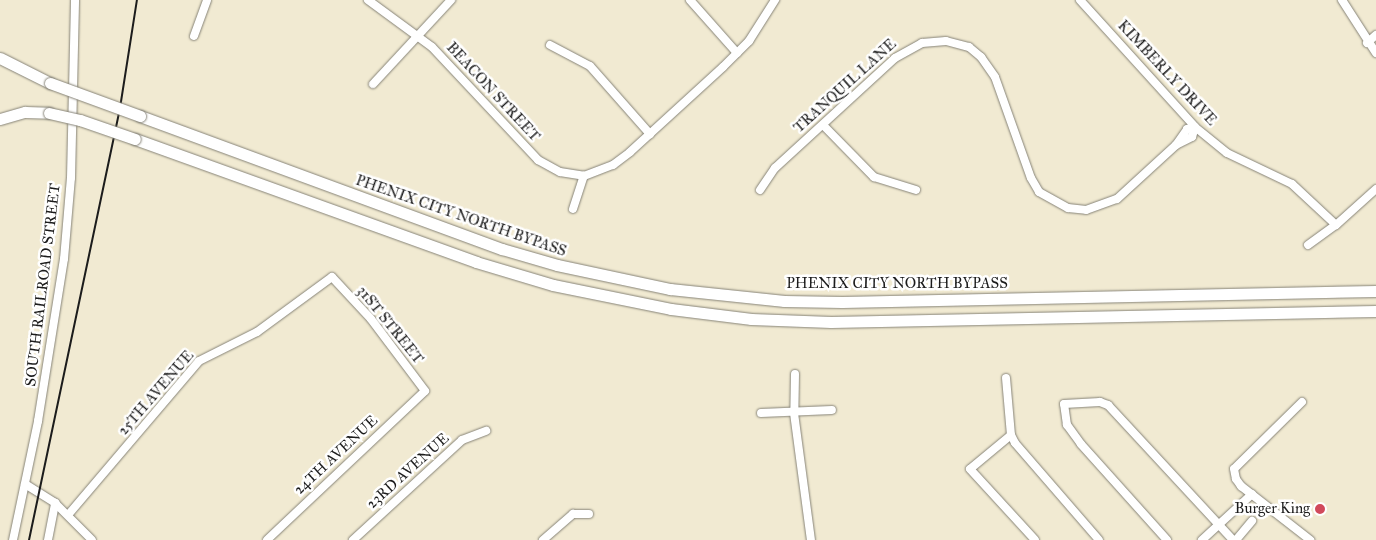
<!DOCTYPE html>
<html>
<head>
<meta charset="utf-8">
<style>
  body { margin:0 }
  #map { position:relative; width:1376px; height:540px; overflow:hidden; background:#f1ead2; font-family:"IM FELL Great Primer",serif }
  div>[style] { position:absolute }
  .roads { filter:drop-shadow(0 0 1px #868377) drop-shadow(0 0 1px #868377) }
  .minor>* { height:8px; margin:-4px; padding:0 4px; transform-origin:4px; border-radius:4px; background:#fff }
  .highway>* { height:11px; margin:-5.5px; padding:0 5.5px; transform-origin:5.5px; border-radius:5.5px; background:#fff }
  .rail>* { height:2px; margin:-1px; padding:0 1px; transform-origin:1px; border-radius:1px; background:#1c1c1c }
  .bridges { filter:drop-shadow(0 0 1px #868377) drop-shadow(0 0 1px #868377) }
  .highway-bridge>* { height:11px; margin:-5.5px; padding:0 5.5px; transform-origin:5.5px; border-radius:5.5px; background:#fff }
  .dots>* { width:14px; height:14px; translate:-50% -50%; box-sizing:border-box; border:2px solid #fff; border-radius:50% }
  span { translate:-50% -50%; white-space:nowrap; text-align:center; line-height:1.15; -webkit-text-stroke:5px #fff; paint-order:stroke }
  .street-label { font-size:15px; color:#1c1c1c }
  .poi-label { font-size:15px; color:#1c1c1c }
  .right { translate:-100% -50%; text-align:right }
</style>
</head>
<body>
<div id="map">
  <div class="roads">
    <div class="minor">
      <i style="left:368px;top:0;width:79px;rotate:36.3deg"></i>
      <i style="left:432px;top:47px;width:155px;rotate:46.8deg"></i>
      <i style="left:538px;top:160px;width:25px;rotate:29deg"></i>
      <i style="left:560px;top:172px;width:24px;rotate:9deg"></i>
      <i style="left:584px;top:176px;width:31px;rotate:-21deg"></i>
      <i style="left:613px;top:165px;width:21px;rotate:-37deg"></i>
      <i style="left:630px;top:152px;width:126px;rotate:-42.4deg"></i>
      <i style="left:723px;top:67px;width:37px;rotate:-45deg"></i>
      <i style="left:749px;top:41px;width:49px;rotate:-57.6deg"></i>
      <i style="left:690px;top:0;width:71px;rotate:48.4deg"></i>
      <i style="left:1080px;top:0;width:171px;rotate:47.8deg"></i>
      <i style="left:1195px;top:127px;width:41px;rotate:39.1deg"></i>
      <i style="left:1227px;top:153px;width:72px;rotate:25.5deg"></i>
      <i style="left:1292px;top:184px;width:60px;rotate:43deg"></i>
      <i style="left:1342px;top:0;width:63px;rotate:57.3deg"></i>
      <i style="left:194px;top:36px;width:38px;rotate:-70deg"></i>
      <i style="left:1367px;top:43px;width:12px;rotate:-42deg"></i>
      <i style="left:550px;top:45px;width:45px;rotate:27.7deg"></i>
      <i style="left:590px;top:66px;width:91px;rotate:48.6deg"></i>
      <i style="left:373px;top:84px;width:115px;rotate:-47.1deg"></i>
      <i style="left:823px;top:125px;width:73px;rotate:45.6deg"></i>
      <i style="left:874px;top:177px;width:44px;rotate:17.2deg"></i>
      <i style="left:1176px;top:145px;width:19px;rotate:-55deg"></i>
      <i style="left:1187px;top:129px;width:8px;rotate:-14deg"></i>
      <i style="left:760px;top:190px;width:27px;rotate:-56deg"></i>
      <i style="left:775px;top:168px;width:163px;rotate:-42.5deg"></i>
      <i style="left:895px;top:58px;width:31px;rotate:-29deg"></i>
      <i style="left:922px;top:43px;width:24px;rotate:-5deg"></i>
      <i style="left:946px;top:41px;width:24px;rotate:15deg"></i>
      <i style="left:969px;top:47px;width:16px;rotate:40deg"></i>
      <i style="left:981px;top:57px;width:24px;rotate:55deg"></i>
      <i style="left:995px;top:77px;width:107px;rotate:70.4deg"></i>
      <i style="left:1031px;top:178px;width:16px;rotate:60deg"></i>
      <i style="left:1039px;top:192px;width:33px;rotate:29deg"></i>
      <i style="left:1068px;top:208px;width:18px;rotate:6deg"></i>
      <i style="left:1086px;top:210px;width:33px;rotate:-20deg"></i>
      <i style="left:1117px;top:199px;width:80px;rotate:-42.5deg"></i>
      <i style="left:1176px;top:145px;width:18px;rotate:-27deg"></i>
      <i style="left:1192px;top:137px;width:10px;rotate:-73deg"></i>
      <i style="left:573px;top:209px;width:35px;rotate:-72deg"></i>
      <i style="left:1308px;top:245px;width:34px;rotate:-36deg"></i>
      <i style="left:1336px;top:225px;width:54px;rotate:-42deg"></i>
      <i style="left:795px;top:374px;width:39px;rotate:91deg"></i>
      <i style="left:794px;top:413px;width:128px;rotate:82.4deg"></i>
      <i style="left:1006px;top:378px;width:57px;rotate:85deg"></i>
      <i style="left:1011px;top:435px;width:9px;rotate:63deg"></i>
      <i style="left:1015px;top:443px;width:128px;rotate:49.1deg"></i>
      <i style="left:1302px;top:402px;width:95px;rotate:135.4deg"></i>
      <i style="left:1234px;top:469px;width:10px;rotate:79deg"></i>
      <i style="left:1236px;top:479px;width:9px;rotate:54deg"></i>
      <i style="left:1241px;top:486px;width:88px;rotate:38deg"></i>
      <i style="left:761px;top:413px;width:71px;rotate:-2.4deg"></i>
      <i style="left:1011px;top:435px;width:53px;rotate:140.3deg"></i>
      <i style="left:970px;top:469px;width:96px;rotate:47.5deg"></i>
      <i style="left:25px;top:484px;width:36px;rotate:32deg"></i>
      <i style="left:55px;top:503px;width:52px;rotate:45deg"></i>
      <i style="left:68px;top:515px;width:202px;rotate:-49.6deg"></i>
      <i style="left:199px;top:361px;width:65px;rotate:-26.6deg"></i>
      <i style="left:257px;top:332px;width:93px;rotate:-36.3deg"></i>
      <i style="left:332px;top:277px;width:57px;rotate:47.1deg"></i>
      <i style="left:371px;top:319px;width:90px;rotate:53.1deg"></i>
      <i style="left:425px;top:391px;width:217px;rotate:136.7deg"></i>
      <i style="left:13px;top:540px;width:122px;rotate:-78.1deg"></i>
      <i style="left:38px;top:421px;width:164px;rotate:-80.9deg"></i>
      <i style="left:64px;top:259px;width:81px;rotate:-85.1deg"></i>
      <i style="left:71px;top:178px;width:178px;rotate:-88.7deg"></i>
      <i style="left:48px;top:540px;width:38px;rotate:-79deg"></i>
      <i style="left:353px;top:540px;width:148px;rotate:-42.5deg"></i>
      <i style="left:462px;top:440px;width:26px;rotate:-21deg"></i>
      <i style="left:543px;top:540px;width:40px;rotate:-41deg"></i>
      <i style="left:573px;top:514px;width:16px"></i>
      <i style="left:1167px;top:540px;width:129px;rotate:-131.9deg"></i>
      <i style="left:1081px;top:444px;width:24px;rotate:-126deg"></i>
      <i style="left:1067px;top:425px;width:21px;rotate:-98deg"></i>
      <i style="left:1064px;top:404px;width:36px;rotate:-3deg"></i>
      <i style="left:1100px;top:402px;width:9px;rotate:21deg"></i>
      <i style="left:1108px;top:405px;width:184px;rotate:47.2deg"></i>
      <i style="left:1202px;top:540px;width:68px;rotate:-42.6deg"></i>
      <i style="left:1236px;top:540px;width:25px;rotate:-50deg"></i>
    </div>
    <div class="highway">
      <i style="left:0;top:58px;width:56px;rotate:26.6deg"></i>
      <i style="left:140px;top:116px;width:386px;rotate:20.2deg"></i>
      <i style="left:502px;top:249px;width:57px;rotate:16.2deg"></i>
      <i style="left:557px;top:265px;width:116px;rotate:12deg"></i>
      <i style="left:670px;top:289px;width:115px;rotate:6deg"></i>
      <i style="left:784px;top:301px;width:58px;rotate:1deg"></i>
      <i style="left:842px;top:302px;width:534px;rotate:-1.18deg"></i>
      <i style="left:0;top:119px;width:26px;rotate:-16deg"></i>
      <i style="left:25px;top:112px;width:24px;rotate:2deg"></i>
      <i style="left:135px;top:139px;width:363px;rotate:19.8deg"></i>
      <i style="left:476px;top:262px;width:80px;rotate:16.6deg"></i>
      <i style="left:553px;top:285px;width:120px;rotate:11.5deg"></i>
      <i style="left:671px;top:309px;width:81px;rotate:7.1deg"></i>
      <i style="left:751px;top:319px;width:80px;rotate:2.1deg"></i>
      <i style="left:831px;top:322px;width:545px;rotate:-1.16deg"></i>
    </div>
  </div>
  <div class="rail">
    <i style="left:29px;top:540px;width:441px;rotate:-78.1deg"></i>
    <i style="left:120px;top:108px;width:109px;rotate:-81.1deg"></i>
  </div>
  <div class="bridges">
    <div class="highway-bridge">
      <i style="left:50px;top:83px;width:96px;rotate:20.1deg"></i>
      <i style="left:49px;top:113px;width:32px;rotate:13deg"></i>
      <i style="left:80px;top:120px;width:58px;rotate:19.1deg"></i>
    </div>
  </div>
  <div class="dots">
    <i style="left:1320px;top:509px;background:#d1495b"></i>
  </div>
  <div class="street-label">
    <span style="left:1167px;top:73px;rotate:47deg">KIMBERLY DRIVE</span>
    <span style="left:845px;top:86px;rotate:-42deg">TRANQUIL LANE</span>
    <span style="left:493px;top:92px;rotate:47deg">BEACON STREET</span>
    <span style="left:461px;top:216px;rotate:19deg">PHENIX CITY NORTH BYPASS</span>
    <span style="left:897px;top:284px">PHENIX CITY NORTH BYPASS</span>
    <span style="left:43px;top:285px;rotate:-83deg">SOUTH RAILROAD STREET</span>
    <span style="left:390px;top:325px;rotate:51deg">31ST STREET</span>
    <span style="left:156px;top:393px;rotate:-49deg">25TH AVENUE</span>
    <span style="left:336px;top:455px;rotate:-43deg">24TH AVENUE</span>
    <span style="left:408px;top:471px;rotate:-42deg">23RD AVENUE</span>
  </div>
  <div class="poi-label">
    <span class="right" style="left:1310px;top:509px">Burger King</span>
  </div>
</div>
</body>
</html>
